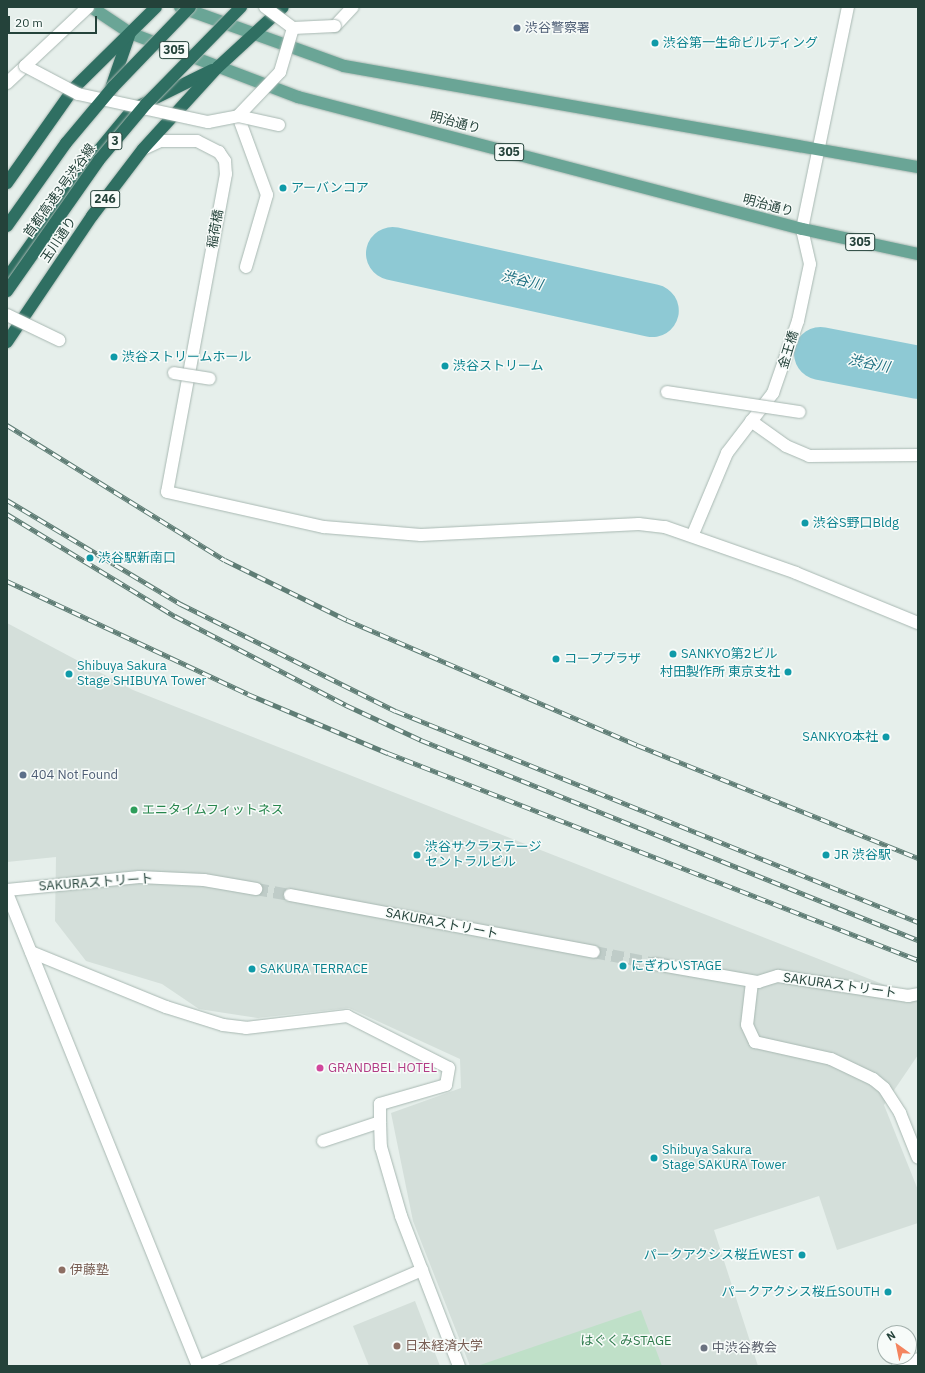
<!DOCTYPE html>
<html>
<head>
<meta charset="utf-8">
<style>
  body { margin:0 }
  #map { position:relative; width:925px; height:1373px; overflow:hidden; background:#e6efeb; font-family:"IBM Plex Sans","Noto Sans JP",sans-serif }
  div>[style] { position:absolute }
  .built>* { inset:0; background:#d4dfda }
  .green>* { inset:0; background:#bfe0c8 }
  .river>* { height:53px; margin:-26.5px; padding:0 26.5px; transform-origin:26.5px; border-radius:26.5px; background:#8ec9d4 }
  .minor-tunnel>* { height:12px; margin-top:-6px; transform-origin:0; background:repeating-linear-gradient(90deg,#bfccc8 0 12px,transparent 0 18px) }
  .roads { filter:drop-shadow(0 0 1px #a8b8b2) drop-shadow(0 0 1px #a8b8b2) }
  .minor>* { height:12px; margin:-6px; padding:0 6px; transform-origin:6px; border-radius:6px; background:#fff }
  .major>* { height:12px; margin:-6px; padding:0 6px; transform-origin:6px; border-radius:6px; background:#6aa596 }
  .highway>* { height:12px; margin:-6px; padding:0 6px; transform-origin:6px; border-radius:6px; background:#2f6f62 }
  .rail>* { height:4.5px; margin-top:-2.25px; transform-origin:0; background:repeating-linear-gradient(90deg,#f7fbf9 0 9px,#5f7d75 0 18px); box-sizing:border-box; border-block:1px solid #5f7d75 }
  .bridges { filter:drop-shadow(0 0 1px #a8b8b2) drop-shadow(0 0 1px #a8b8b2) }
  .minor-bridge>* { height:12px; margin:-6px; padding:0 6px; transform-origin:6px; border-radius:6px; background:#fff }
  .highway-bridge>* { height:12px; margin:-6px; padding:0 6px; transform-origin:6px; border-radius:6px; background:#2f6f62 }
  .dots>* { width:11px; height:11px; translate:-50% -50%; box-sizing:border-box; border:2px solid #f7fbf9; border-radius:50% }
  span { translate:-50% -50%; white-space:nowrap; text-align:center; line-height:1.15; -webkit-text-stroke:3px #f7fbf9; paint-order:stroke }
  .shield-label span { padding:1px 3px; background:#f7fbf9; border:1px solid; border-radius:3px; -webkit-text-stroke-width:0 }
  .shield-label { font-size:12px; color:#24423a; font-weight:700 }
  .service-label { font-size:13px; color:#4e5e75 }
  .left { translate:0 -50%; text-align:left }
  .culture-label { font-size:13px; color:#0d838f }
  .right { translate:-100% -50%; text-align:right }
  .street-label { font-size:13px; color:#24423a }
  .leisure-label { font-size:13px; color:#27864d }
  .hotel-label { font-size:13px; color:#b23c85 }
  .education-label { font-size:13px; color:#785e54 }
  .park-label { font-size:13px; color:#2d7a4b }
  .worship-label { font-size:13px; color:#5b616d }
  .water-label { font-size:14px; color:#1c6f80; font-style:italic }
  .frame { position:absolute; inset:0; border:8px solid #24423a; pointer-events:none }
  .north { position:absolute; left:877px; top:1325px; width:40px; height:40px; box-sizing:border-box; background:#f7fbf9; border:1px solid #a3b1ad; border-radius:50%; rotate:327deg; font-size:11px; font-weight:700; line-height:16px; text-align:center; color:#24423a }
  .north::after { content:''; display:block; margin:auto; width:14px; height:18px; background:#f4845f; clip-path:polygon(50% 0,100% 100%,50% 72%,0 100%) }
  .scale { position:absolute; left:8px; top:16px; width:89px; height:18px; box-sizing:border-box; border:2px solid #24423a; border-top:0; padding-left:5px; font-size:12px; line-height:14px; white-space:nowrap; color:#24423a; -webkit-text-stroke:3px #f7fbf9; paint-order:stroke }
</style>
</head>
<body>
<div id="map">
  <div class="built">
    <i style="clip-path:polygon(7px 623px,133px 690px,918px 998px,918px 1055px,884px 1105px,918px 1190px,918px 1223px,837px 1250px,819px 1196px,714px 1230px,758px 1366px,470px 1366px,413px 1221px,391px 1113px,461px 1088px,460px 1059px,349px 1008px,258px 1018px,199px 1009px,162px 984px,86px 961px,55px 921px,56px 857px,7px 862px)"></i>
    <i style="clip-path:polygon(415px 1301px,440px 1366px,369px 1366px,353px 1326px)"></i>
  </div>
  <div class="green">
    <i style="clip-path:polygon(641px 1310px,662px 1366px,480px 1365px)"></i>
  </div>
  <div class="river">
    <i style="left:392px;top:253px;width:266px;rotate:12.4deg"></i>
    <i style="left:820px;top:353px;width:100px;rotate:11deg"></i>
  </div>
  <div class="minor-tunnel">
    <i style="left:256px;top:889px;width:35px;rotate:10deg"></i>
    <i style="left:594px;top:952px;width:62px;rotate:11.1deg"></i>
  </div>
  <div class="roads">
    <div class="minor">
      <i style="left:335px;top:26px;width:26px;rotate:-47deg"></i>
      <i style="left:7px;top:83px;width:25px;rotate:-43deg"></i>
      <i style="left:238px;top:116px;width:84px;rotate:69.8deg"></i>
      <i style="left:267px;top:195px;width:75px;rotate:106.3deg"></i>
      <i style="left:143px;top:149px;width:19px;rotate:-25deg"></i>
      <i style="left:160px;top:141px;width:37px"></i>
      <i style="left:197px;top:141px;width:25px;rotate:27deg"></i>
      <i style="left:219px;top:152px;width:11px;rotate:56deg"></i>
      <i style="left:225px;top:161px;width:13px;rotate:86deg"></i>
      <i style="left:226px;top:174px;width:323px;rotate:100.5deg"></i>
      <i style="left:167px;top:492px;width:161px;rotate:12.6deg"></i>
      <i style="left:324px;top:527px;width:97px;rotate:4.7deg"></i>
      <i style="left:421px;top:535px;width:218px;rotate:-2.9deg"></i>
      <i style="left:639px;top:524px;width:26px;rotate:7deg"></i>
      <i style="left:665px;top:527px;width:139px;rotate:19.3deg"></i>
      <i style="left:796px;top:573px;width:132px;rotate:22.3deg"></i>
      <i style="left:751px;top:421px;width:43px;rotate:35.5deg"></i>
      <i style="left:786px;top:446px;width:25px;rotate:23deg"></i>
      <i style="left:809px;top:456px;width:109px;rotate:-0.5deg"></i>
      <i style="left:693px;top:534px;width:88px;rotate:-67.2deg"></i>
      <i style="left:727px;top:453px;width:76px;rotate:-52.5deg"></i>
      <i style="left:773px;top:393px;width:76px;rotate:-70.9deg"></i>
      <i style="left:798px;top:321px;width:58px;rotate:-78.1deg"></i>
      <i style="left:810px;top:264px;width:36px;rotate:-103deg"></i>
      <i style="left:802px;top:229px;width:227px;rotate:-78.3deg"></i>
      <i style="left:7px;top:890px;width:133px;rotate:-5.6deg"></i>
      <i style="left:139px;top:877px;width:65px;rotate:2.6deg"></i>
      <i style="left:204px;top:880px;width:53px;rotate:9.8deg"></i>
      <i style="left:7px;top:893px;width:510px;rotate:68.01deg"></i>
      <i style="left:290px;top:895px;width:309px;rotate:10.6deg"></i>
      <i style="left:31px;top:952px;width:146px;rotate:22.2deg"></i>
      <i style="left:166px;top:1007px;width:60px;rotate:17.5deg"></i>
      <i style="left:223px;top:1025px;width:23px;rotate:7deg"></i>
      <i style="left:246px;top:1028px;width:102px;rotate:-6.8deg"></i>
      <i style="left:347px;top:1016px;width:114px;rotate:27deg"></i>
      <i style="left:449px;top:1068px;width:17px;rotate:100deg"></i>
      <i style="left:446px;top:1085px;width:69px;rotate:163.9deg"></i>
      <i style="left:380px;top:1104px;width:18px;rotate:90deg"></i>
      <i style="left:380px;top:1122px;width:25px;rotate:88deg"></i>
      <i style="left:381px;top:1147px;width:72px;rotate:73.8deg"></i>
      <i style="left:401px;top:1216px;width:161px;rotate:68.9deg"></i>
      <i style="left:655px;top:964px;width:105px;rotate:9.9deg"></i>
      <i style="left:758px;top:982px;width:21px;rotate:-17deg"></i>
      <i style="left:778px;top:976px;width:132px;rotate:8.7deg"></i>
      <i style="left:908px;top:996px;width:10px;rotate:-11deg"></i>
      <i style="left:752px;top:982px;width:43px;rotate:96.6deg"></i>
      <i style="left:747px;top:1025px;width:19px;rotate:65deg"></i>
      <i style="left:755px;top:1042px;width:78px;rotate:12.6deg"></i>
      <i style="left:831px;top:1059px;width:47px;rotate:25.5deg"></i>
      <i style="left:873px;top:1079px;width:14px;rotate:39deg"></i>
      <i style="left:884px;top:1088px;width:30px;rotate:57deg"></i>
      <i style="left:900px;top:1113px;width:48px;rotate:68.2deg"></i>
      <i style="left:323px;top:1141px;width:60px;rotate:-18.4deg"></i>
      <i style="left:200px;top:1366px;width:242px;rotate:-23.4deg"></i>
      <i style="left:898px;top:1366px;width:21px;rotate:-19deg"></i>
    </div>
    <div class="major">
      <i style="left:91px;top:7px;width:47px;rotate:33.7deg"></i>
      <i style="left:130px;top:33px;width:180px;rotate:20.9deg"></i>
      <i style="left:298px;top:97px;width:521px;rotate:14.68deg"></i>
      <i style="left:802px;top:229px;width:119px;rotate:12.2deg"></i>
      <i style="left:180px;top:7px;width:174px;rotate:19.8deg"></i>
      <i style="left:344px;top:66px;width:583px;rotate:9.98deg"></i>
    </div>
    <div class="highway">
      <i style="left:110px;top:91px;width:61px;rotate:-71deg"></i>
      <i style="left:7px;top:183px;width:116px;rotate:-54.8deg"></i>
      <i style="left:74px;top:88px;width:115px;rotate:-44.6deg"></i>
      <i style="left:7px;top:278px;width:142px;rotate:-54.7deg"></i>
      <i style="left:89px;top:162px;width:69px;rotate:-50.3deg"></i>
      <i style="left:133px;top:109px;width:88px;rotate:-26.3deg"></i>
      <i style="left:7px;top:342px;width:152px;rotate:-56deg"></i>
      <i style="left:92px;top:216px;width:84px;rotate:-52.7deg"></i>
      <i style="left:143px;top:149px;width:111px;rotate:-47.6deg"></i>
      <i style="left:218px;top:67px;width:88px;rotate:-42.7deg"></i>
    </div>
  </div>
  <div class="rail">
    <i style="left:7px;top:425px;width:256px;rotate:31.8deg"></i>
    <i style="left:225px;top:560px;width:136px;rotate:26.2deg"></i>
    <i style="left:347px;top:620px;width:316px;rotate:23.3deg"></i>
    <i style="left:637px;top:745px;width:303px;rotate:21.9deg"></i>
    <i style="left:7px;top:500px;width:203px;rotate:30.9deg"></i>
    <i style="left:181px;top:604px;width:240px;rotate:26.5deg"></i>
    <i style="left:396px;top:711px;width:563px;rotate:22.01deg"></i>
    <i style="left:7px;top:514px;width:197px;rotate:31.3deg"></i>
    <i style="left:175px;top:616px;width:193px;rotate:27.5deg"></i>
    <i style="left:346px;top:705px;width:83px;rotate:25deg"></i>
    <i style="left:421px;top:740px;width:536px;rotate:21.92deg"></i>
    <i style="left:7px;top:581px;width:266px;rotate:25.1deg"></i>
    <i style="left:248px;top:694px;width:152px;rotate:22.9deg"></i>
    <i style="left:388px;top:753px;width:569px;rotate:21.33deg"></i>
  </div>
  <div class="bridges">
    <div class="minor-bridge">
      <i style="left:88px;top:7px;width:86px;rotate:136.9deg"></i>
      <i style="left:25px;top:66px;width:60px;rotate:27.8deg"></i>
      <i style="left:78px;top:94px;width:133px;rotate:12.2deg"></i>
      <i style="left:208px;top:122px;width:31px;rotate:-11deg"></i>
      <i style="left:238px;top:116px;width:42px;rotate:12.4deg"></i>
      <i style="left:265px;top:7px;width:35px;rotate:37deg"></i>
      <i style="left:238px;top:116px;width:61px;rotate:-46.3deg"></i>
      <i style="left:280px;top:72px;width:46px;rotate:-73.5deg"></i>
      <i style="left:293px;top:28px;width:42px;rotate:-2.7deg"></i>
      <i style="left:7px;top:315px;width:58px;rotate:25.7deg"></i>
      <i style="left:174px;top:373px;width:36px;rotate:9deg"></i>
      <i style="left:667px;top:392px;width:134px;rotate:8.6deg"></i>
    </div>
    <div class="highway-bridge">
      <i style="left:7px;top:226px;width:102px;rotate:-54.6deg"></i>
      <i style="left:66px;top:143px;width:73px;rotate:-50deg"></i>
      <i style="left:113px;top:87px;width:111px;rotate:-46.1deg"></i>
      <i style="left:7px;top:291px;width:160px;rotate:-54.9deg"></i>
      <i style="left:99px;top:160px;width:73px;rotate:-50deg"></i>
      <i style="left:146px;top:104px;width:136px;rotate:-45.6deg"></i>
    </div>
  </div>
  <div class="dots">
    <i style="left:517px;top:28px;background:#5c6f8a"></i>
    <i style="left:655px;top:43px;background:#0f9aa8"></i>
    <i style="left:283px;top:188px;background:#0f9aa8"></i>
    <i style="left:114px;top:357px;background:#0f9aa8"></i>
    <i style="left:445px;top:366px;background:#0f9aa8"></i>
    <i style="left:805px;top:523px;background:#0f9aa8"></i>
    <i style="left:90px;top:558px;background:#0f9aa8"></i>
    <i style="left:673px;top:654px;background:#0f9aa8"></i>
    <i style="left:556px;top:659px;background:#0f9aa8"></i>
    <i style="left:788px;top:672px;background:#0f9aa8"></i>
    <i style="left:69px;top:674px;background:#0f9aa8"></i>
    <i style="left:886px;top:737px;background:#0f9aa8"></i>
    <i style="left:23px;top:775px;background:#5c6f8a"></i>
    <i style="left:134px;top:810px;background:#2e9e5b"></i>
    <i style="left:417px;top:855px;background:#0f9aa8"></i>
    <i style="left:826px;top:855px;background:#0f9aa8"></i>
    <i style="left:623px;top:966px;background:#0f9aa8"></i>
    <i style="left:252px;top:969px;background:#0f9aa8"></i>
    <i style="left:320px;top:1068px;background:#d1479c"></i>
    <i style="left:654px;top:1158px;background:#0f9aa8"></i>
    <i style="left:802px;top:1255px;background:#0f9aa8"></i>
    <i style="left:62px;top:1270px;background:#8d6e63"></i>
    <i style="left:888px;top:1292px;background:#0f9aa8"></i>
    <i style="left:397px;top:1346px;background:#8d6e63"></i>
    <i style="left:704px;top:1348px;background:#6b7280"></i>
  </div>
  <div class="shield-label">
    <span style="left:174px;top:50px">305</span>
    <span style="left:115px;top:141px">3</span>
    <span style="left:509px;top:152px">305</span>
    <span style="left:105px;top:199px">246</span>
    <span style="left:860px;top:242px">305</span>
  </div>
  <div class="service-label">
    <span class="left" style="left:525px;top:28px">渋谷警察署</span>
    <span class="left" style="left:31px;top:775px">404 Not Found</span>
  </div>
  <div class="culture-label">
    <span class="left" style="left:663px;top:43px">渋谷第一生命ビルディング</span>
    <span class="left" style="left:291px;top:188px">アーバンコア</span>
    <span class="left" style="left:122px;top:357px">渋谷ストリームホール</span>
    <span class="left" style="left:453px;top:366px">渋谷ストリーム</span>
    <span class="left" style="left:813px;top:523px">渋谷S野口Bldg</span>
    <span class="left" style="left:98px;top:558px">渋谷駅新南口</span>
    <span class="left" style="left:681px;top:654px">SANKYO第2ビル</span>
    <span class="left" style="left:564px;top:659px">コーププラザ</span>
    <span class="left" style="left:77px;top:674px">Shibuya Sakura<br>Stage SHIBUYA Tower</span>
    <span class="right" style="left:780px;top:672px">村田製作所 東京支社</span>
    <span class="right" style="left:878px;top:737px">SANKYO本社</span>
    <span class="left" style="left:425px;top:855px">渋谷サクラステージ<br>セントラルビル</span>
    <span class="left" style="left:834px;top:855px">JR 渋谷駅</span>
    <span class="left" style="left:631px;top:966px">にぎわいSTAGE</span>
    <span class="left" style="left:260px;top:969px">SAKURA TERRACE</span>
    <span class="left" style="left:662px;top:1158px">Shibuya Sakura<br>Stage SAKURA Tower</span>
    <span class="right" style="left:794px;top:1255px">パークアクシス桜丘WEST</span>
    <span class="right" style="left:880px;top:1292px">パークアクシス桜丘SOUTH</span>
  </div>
  <div class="street-label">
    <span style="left:455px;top:123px;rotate:15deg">明治通り</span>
    <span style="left:60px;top:191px;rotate:-54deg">首都高速3号渋谷線</span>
    <span style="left:768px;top:206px;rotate:15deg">明治通り</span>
    <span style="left:216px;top:229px;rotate:-80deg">稲荷橋</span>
    <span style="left:59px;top:240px;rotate:-56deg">玉川通り</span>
    <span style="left:789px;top:350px;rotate:-73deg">金王橋</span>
    <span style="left:96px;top:883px;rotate:-4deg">SAKURAストリート</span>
    <span style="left:442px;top:924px;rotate:11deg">SAKURAストリート</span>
    <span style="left:840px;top:986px;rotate:8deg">SAKURAストリート</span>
  </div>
  <div class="leisure-label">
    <span class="left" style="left:142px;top:810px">エニタイムフィットネス</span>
  </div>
  <div class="hotel-label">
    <span class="left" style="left:328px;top:1068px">GRANDBEL HOTEL</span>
  </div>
  <div class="education-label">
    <span class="left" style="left:70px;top:1270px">伊藤塾</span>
    <span class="left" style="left:405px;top:1346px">日本経済大学</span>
  </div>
  <div class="park-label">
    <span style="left:626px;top:1341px">はぐくみSTAGE</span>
  </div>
  <div class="worship-label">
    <span class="left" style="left:712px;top:1348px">中渋谷教会</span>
  </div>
  <div class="water-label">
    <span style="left:522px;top:280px;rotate:13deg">渋谷川</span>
    <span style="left:869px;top:363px;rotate:11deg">渋谷川</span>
  </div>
  <div class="frame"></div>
  <div class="north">N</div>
  <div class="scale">20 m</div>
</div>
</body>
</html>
